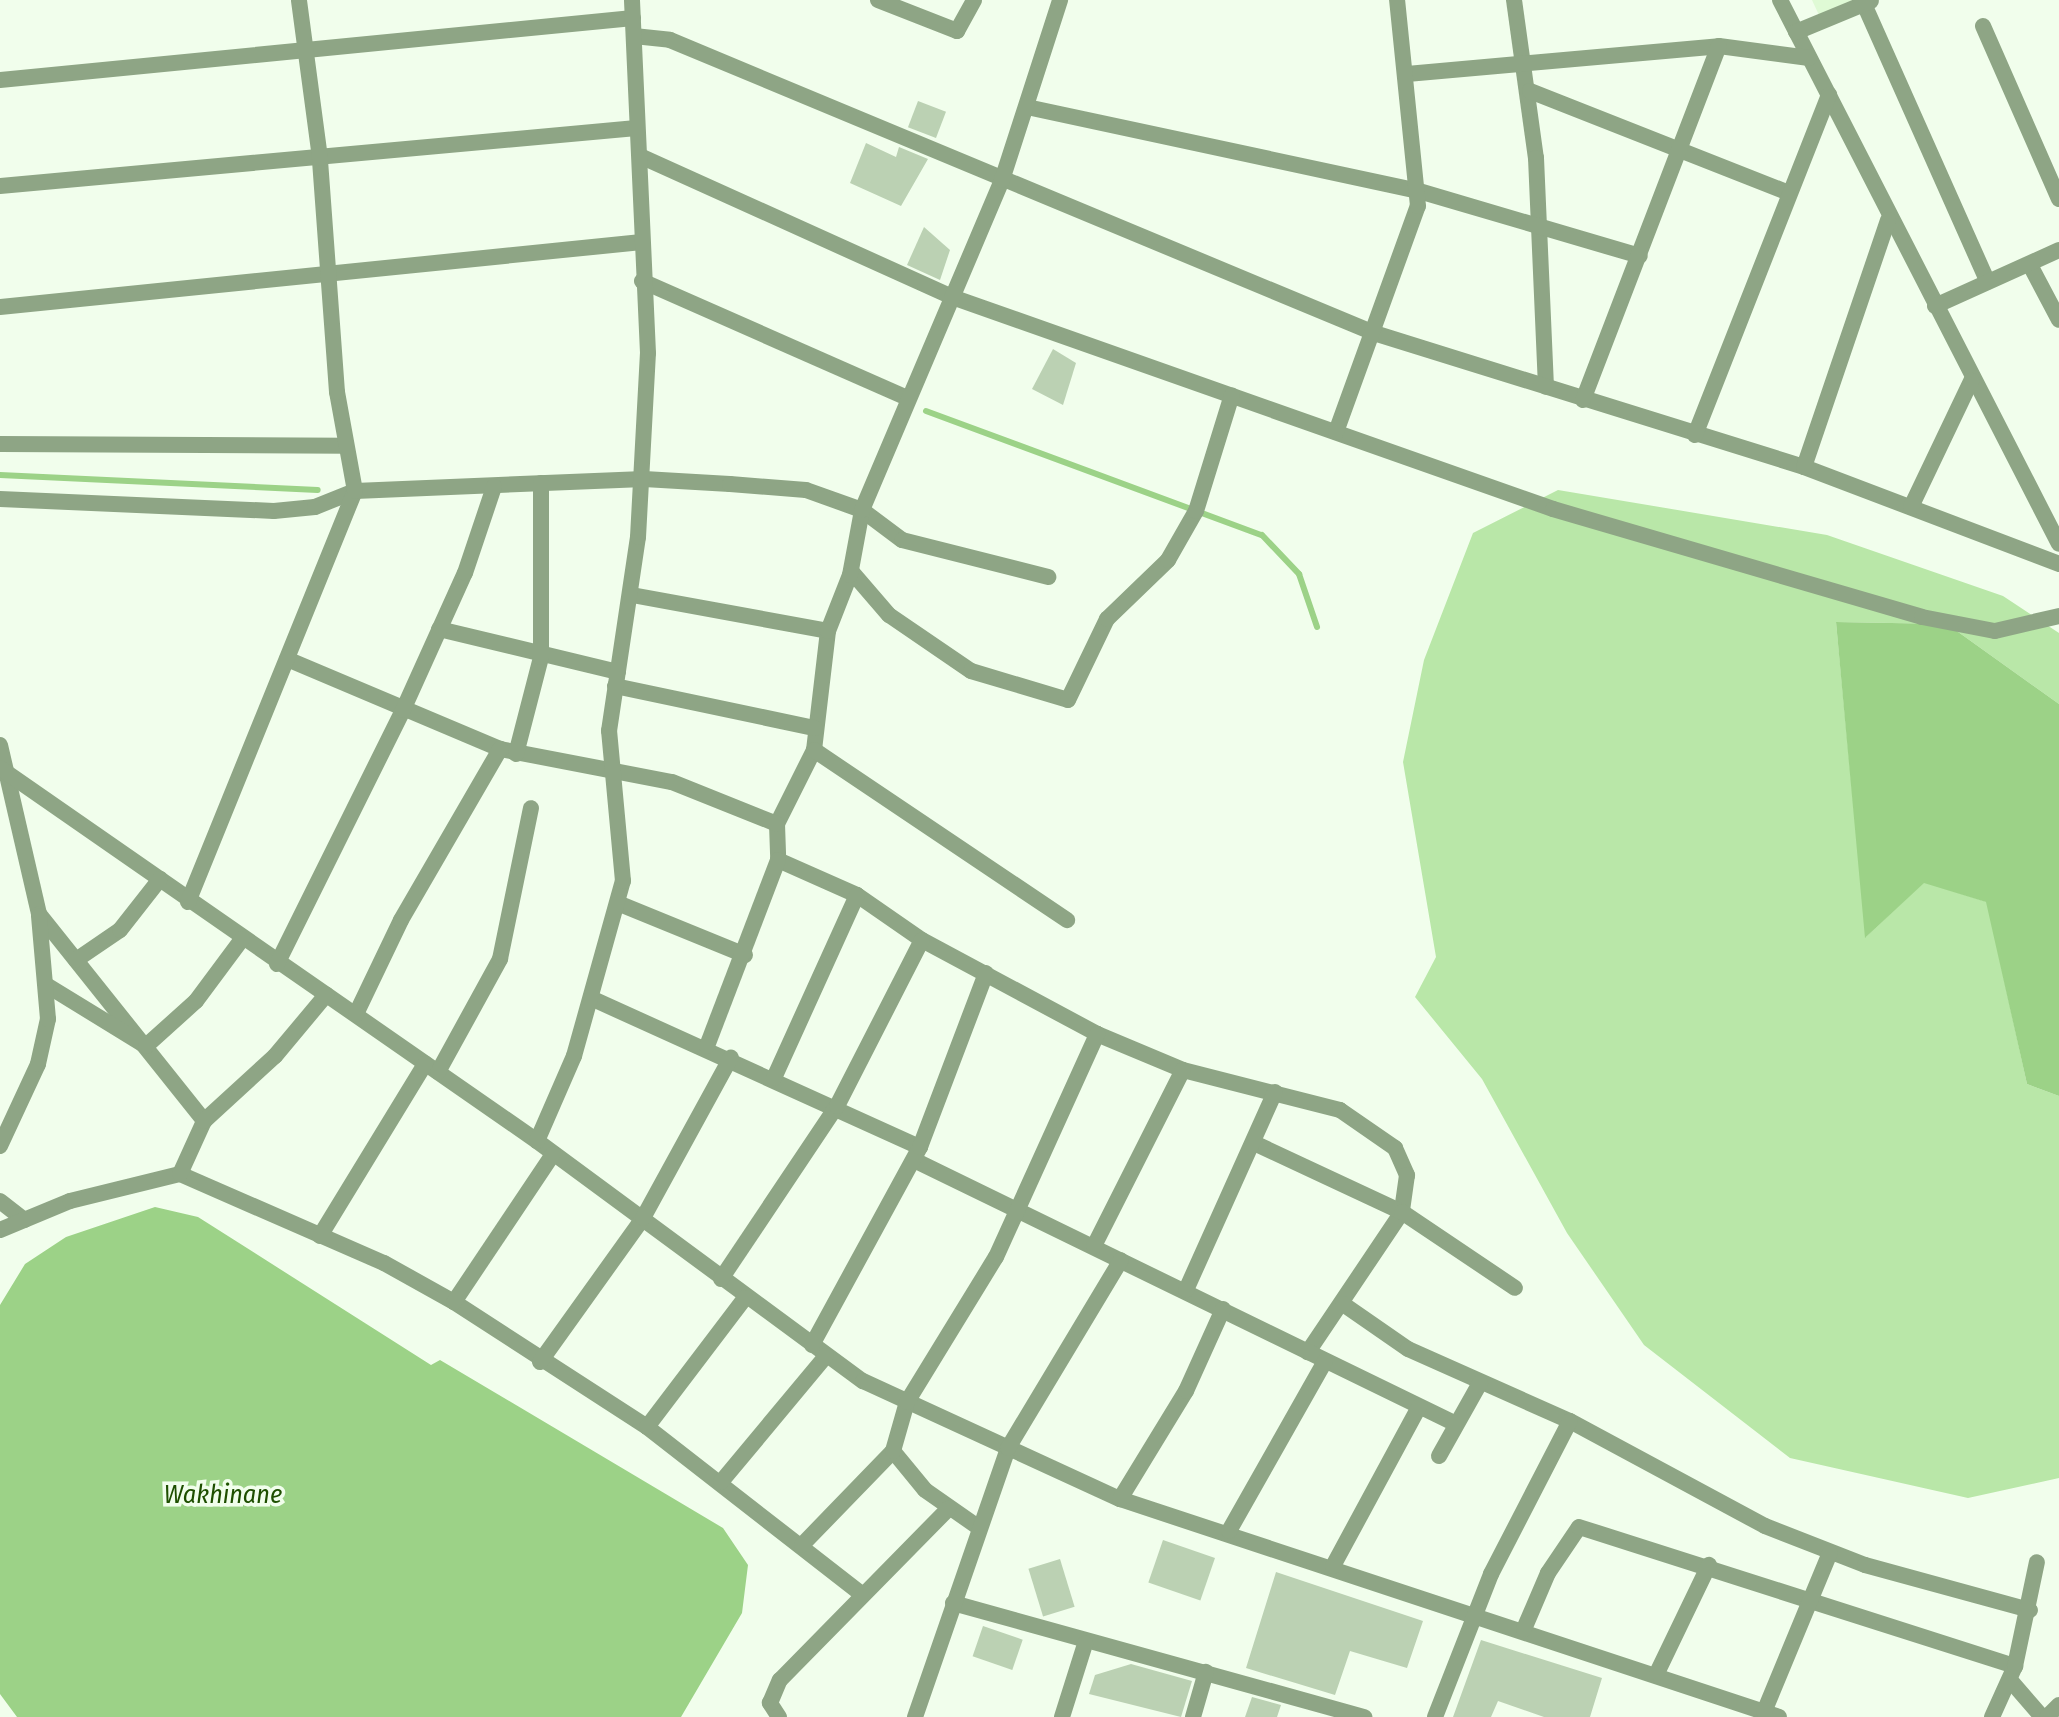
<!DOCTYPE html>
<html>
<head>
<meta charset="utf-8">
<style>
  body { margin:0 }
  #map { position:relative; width:2059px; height:1717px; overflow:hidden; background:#f1feec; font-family:"Fira Sans Condensed",sans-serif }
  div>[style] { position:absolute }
  .built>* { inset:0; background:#dffad5 }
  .green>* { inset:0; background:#b9e7a8 }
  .water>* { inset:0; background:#9cd287 }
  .stream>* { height:6px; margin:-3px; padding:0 3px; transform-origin:3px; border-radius:3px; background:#9cd287 }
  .building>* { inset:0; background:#bbd1b3; transform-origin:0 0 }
  .street>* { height:16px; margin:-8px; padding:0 8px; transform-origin:8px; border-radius:8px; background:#8ea585 }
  span { translate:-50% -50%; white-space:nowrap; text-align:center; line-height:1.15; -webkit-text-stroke:7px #f1feec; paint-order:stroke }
  .water-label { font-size:26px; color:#1e4f00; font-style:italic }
</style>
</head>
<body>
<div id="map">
  <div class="built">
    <i style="clip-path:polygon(1812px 0,1880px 0,1824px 26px)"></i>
  </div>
  <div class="green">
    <i style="clip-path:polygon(1558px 490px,1827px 535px,2003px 596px,2059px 633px,2059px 704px,1947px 624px,1836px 622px,1866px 937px,1924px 882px,1987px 902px,2027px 1084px,2059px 1096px,2059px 1478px,1968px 1498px,1790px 1458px,1644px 1345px,1567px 1233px,1482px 1079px,1415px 997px,1436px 957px,1403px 762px,1424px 660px,1473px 533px)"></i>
  </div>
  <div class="water">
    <i style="clip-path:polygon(1836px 622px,1947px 624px,2059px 704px,2059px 1096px,2027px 1084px,1986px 902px,1924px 883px,1865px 938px)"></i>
    <i style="clip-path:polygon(155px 1207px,198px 1217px,431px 1365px,440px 1360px,723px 1528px,748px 1565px,742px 1613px,681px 1717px,17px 1717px,0 1694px,0 1305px,25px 1264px,66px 1237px)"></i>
  </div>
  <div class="stream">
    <i style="left:926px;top:411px;width:358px;rotate:20.3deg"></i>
    <i style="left:1262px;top:535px;width:54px;rotate:46.5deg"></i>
    <i style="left:1299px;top:574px;width:56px;rotate:71.2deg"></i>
    <i style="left:0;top:475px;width:318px;rotate:2.7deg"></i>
  </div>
  <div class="building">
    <i style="left:918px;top:101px;width:30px;height:28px;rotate:21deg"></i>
    <i style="clip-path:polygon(866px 143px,896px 157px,899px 147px,928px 159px,901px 206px,850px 183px)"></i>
    <i style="clip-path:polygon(924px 227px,950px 250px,940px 280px,907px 265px)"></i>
    <i style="clip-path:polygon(1053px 349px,1076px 363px,1063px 405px,1032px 389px)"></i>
    <i style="left:1163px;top:1540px;width:55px;height:45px;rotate:19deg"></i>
    <i style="left:1060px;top:1559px;width:50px;height:33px;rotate:73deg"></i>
    <i style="clip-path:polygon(1276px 1572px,1423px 1621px,1407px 1668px,1350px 1651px,1335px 1695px,1246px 1668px)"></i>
    <i style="left:983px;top:1626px;width:42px;height:32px;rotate:19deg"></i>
    <i style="clip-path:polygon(1481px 1640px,1602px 1678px,1590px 1717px,1544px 1717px,1498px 1701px,1491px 1717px,1453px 1717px)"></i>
    <i style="clip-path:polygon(1131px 1664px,1192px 1681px,1181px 1717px,1089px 1694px,1095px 1675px)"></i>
    <i style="clip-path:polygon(1252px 1697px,1281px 1705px,1277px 1717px,1245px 1717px)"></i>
  </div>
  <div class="street">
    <i style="left:878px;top:0;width:85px;rotate:21.4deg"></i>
    <i style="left:957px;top:31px;width:35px;rotate:-61deg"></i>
    <i style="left:1514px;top:0;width:160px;rotate:82.1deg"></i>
    <i style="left:1536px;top:158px;width:229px;rotate:87.5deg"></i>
    <i style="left:1780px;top:0;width:611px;rotate:62.85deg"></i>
    <i style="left:1864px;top:4px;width:304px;rotate:66deg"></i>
    <i style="left:1983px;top:26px;width:189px;rotate:66.3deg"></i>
    <i style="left:1796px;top:32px;width:81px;rotate:-22.5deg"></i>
    <i style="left:634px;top:36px;width:36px;rotate:6deg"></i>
    <i style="left:670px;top:40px;width:763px;rotate:22.6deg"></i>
    <i style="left:1374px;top:333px;width:450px;rotate:17.3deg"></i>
    <i style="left:1804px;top:467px;width:273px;rotate:20.8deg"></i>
    <i style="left:1407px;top:74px;width:313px;rotate:-5.1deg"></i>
    <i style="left:1719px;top:46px;width:91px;rotate:7.6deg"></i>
    <i style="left:0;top:80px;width:636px;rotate:-5.59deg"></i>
    <i style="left:1530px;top:91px;width:276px;rotate:21.5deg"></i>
    <i style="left:1027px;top:107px;width:401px;rotate:12.1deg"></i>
    <i style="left:1419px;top:191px;width:230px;rotate:16.4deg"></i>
    <i style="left:640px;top:156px;width:342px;rotate:24.3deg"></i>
    <i style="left:952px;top:297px;width:637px;rotate:19.43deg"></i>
    <i style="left:1553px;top:509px;width:384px;rotate:16.3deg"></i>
    <i style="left:1922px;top:617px;width:74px;rotate:10.9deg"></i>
    <i style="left:1995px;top:631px;width:66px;rotate:-13.2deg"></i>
    <i style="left:0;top:186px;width:639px;rotate:-5.21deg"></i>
    <i style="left:2030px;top:265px;width:62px;rotate:62.2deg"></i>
    <i style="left:642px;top:281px;width:290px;rotate:23.8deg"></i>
    <i style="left:1935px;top:306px;width:136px;rotate:-24.3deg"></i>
    <i style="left:0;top:307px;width:645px;rotate:-5.78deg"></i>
    <i style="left:1583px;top:400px;width:379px;rotate:-69deg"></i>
    <i style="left:1336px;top:432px;width:240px;rotate:-70.1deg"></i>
    <i style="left:1418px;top:206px;width:207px;rotate:-95.8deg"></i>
    <i style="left:1695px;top:435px;width:366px;rotate:-68.5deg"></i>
    <i style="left:0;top:444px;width:346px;rotate:0.3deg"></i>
    <i style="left:1804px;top:467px;width:261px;rotate:-71.2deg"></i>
    <i style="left:0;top:499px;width:274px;rotate:2.5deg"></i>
    <i style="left:274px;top:511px;width:41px;rotate:-5.6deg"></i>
    <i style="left:315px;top:507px;width:43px;rotate:-21.8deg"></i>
    <i style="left:355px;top:491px;width:289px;rotate:-2.4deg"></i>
    <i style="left:644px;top:479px;width:86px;rotate:3.3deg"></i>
    <i style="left:730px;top:484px;width:76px;rotate:4.5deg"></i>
    <i style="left:806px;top:490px;width:59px;rotate:19.7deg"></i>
    <i style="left:862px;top:510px;width:50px;rotate:36.9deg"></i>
    <i style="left:902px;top:540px;width:151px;rotate:14.2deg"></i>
    <i style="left:1911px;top:507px;width:140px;rotate:-64.5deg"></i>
    <i style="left:851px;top:571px;width:58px;rotate:49.2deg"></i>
    <i style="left:889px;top:615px;width:99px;rotate:34.3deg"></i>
    <i style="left:971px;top:671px;width:101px;rotate:16.6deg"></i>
    <i style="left:1068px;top:700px;width:90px;rotate:-64.3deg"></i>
    <i style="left:1107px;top:619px;width:85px;rotate:-44deg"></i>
    <i style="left:1168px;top:560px;width:56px;rotate:-60.3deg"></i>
    <i style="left:1196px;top:511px;width:121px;rotate:-72.8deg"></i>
    <i style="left:632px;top:595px;width:199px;rotate:10.4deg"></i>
    <i style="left:828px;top:631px;width:120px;rotate:96.7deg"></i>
    <i style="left:814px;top:750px;width:83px;rotate:116.6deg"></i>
    <i style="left:777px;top:824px;width:36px;rotate:88deg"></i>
    <i style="left:778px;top:860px;width:86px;rotate:23.9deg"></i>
    <i style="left:857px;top:895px;width:79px;rotate:34.7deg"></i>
    <i style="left:922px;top:940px;width:199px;rotate:28.2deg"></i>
    <i style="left:1097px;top:1034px;width:93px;rotate:22.7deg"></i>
    <i style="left:1183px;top:1070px;width:162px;rotate:14.3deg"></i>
    <i style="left:1340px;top:1110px;width:67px;rotate:34.6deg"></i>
    <i style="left:1395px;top:1148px;width:30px;rotate:66deg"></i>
    <i style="left:1407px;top:1175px;width:37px;rotate:98deg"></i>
    <i style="left:1402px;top:1212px;width:169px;rotate:123.9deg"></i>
    <i style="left:439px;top:629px;width:184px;rotate:13.5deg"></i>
    <i style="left:828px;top:631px;width:60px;rotate:-68.6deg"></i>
    <i style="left:850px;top:575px;width:66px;rotate:-79.5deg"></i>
    <i style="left:862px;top:510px;width:358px;rotate:-67deg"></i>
    <i style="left:1002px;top:180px;width:189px;rotate:-72.1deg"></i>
    <i style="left:287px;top:659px;width:231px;rotate:22.9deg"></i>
    <i style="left:500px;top:749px;width:175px;rotate:10.9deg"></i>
    <i style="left:672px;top:782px;width:113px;rotate:21.8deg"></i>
    <i style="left:615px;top:686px;width:204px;rotate:11.9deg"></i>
    <i style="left:0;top:745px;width:173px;rotate:77deg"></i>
    <i style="left:39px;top:914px;width:265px;rotate:51.4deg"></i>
    <i style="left:814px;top:750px;width:305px;rotate:33.9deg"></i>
    <i style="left:516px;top:754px;width:100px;rotate:-75.5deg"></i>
    <i style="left:541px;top:657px;width:174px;rotate:-90deg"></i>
    <i style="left:0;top:768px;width:654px;rotate:34.78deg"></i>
    <i style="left:537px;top:1141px;width:405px;rotate:36.4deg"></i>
    <i style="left:863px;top:1381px;width:283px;rotate:24.7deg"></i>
    <i style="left:1120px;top:1499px;width:694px;rotate:18.3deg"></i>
    <i style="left:188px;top:902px;width:444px;rotate:-67.9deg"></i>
    <i style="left:355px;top:491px;width:101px;rotate:-100.3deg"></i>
    <i style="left:337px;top:392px;width:235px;rotate:-94.2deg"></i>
    <i style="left:320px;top:158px;width:159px;rotate:-97.6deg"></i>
    <i style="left:620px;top:904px;width:135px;rotate:22.2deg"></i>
    <i style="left:76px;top:960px;width:53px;rotate:-34.3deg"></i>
    <i style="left:120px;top:930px;width:65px;rotate:-51.9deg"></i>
    <i style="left:277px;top:964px;width:284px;rotate:-63.6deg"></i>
    <i style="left:403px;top:710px;width:150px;rotate:-65.7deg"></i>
    <i style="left:465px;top:573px;width:91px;rotate:-71.4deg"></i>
    <i style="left:48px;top:986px;width:115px;rotate:31.5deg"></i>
    <i style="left:146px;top:1046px;width:67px;rotate:-42deg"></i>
    <i style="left:196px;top:1001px;width:77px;rotate:-53.4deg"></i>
    <i style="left:593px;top:999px;width:359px;rotate:24.4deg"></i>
    <i style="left:356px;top:1014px;width:104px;rotate:-64.4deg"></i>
    <i style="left:401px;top:920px;width:198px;rotate:-59.9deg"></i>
    <i style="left:707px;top:1046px;width:199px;rotate:-69.1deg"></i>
    <i style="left:438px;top:1072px;width:129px;rotate:-61.2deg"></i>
    <i style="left:500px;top:959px;width:154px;rotate:-78.4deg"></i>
    <i style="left:774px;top:1078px;width:201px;rotate:-65.6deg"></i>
    <i style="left:537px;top:1141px;width:93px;rotate:-66.5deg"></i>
    <i style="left:574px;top:1056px;width:182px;rotate:-74.4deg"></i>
    <i style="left:623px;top:881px;width:151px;rotate:-95.3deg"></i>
    <i style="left:609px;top:731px;width:196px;rotate:-81.5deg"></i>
    <i style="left:638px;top:537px;width:184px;rotate:-86.9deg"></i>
    <i style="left:648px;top:353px;width:353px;rotate:-92.6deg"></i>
    <i style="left:1254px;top:1143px;width:163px;rotate:25deg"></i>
    <i style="left:1402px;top:1212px;width:136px;rotate:33.9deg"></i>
    <i style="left:0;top:1146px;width:90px;rotate:-65.1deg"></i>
    <i style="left:38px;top:1064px;width:46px;rotate:-77.5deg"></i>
    <i style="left:48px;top:1019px;width:103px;rotate:-95deg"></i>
    <i style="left:914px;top:1160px;width:603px;rotate:25.97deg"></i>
    <i style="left:180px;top:1174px;width:223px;rotate:23.6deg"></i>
    <i style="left:384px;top:1263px;width:80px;rotate:29.1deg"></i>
    <i style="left:454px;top:1302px;width:230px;rotate:32.9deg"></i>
    <i style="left:647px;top:1427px;width:270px;rotate:37.9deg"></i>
    <i style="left:0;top:1201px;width:31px;rotate:38deg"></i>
    <i style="left:0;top:1230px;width:76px;rotate:-22.5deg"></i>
    <i style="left:70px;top:1201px;width:113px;rotate:-13.8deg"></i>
    <i style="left:180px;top:1174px;width:58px;rotate:-65.6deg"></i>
    <i style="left:204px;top:1121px;width:96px;rotate:-42.5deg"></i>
    <i style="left:275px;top:1056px;width:80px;rotate:-50.1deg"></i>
    <i style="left:320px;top:1236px;width:202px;rotate:-58.6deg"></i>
    <i style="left:1094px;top:1246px;width:197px;rotate:-63.2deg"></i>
    <i style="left:721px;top:1279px;width:208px;rotate:-56.2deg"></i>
    <i style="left:837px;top:1106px;width:186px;rotate:-62.9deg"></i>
    <i style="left:1186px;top:1290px;width:217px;rotate:-65.8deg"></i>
    <i style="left:454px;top:1302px;width:178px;rotate:-56.2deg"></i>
    <i style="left:1343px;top:1304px;width:79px;rotate:34.7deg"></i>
    <i style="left:1408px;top:1349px;width:177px;rotate:24deg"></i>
    <i style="left:1570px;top:1421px;width:221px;rotate:28.3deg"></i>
    <i style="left:1765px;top:1526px;width:107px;rotate:21.3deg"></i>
    <i style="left:1865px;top:1565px;width:171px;rotate:15.3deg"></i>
    <i style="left:812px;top:1345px;width:226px;rotate:-61.4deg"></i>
    <i style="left:920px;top:1147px;width:186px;rotate:-69.2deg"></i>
    <i style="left:540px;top:1362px;width:177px;rotate:-54.4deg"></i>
    <i style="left:643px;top:1218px;width:183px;rotate:-61.3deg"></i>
    <i style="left:647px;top:1427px;width:162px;rotate:-52.8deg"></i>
    <i style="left:893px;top:1451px;width:50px;rotate:50.6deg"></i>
    <i style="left:925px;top:1490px;width:65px;rotate:34.9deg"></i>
    <i style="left:1439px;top:1456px;width:84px;rotate:-60.7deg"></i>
    <i style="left:721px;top:1482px;width:164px;rotate:-50.2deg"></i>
    <i style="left:1120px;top:1499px;width:127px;rotate:-58.6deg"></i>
    <i style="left:1186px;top:1391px;width:90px;rotate:-65.7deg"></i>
    <i style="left:1229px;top:1531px;width:195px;rotate:-60.5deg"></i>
    <i style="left:802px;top:1545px;width:131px;rotate:-45.9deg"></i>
    <i style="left:893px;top:1451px;width:51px;rotate:-74.1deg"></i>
    <i style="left:907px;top:1402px;width:170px;rotate:-58.5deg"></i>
    <i style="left:996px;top:1257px;width:245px;rotate:-65.6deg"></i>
    <i style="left:1333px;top:1566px;width:181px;rotate:-61.6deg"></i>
    <i style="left:953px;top:1603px;width:427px;rotate:15.5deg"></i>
    <i style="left:1524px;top:1629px;width:61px;rotate:-66.8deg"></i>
    <i style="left:1548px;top:1573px;width:55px;rotate:-56deg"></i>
    <i style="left:1579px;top:1527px;width:458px;rotate:17.7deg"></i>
    <i style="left:1657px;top:1673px;width:120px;rotate:-64.3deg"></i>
    <i style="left:2010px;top:1680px;width:49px;rotate:49.1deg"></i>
    <i style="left:1764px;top:1712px;width:172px;rotate:-67.5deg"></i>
    <i style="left:779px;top:1717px;width:17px;rotate:-123deg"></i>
    <i style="left:770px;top:1703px;width:25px;rotate:-67deg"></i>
    <i style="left:780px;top:1680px;width:240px;rotate:-45.5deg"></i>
    <i style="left:915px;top:1717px;width:285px;rotate:-70.9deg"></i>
    <i style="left:1008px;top:1448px;width:219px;rotate:-59deg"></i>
    <i style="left:1062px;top:1717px;width:77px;rotate:-72.5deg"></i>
    <i style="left:1193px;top:1717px;width:47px;rotate:-73.9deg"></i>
    <i style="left:1435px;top:1717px;width:154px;rotate:-68.6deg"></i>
    <i style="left:1491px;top:1574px;width:172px;rotate:-62.7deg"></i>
    <i style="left:1992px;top:1717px;width:56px;rotate:-65.7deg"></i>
    <i style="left:2015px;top:1666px;width:106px;rotate:-78.1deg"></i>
    <i style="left:2047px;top:1717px;width:17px;rotate:-45deg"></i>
  </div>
  <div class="water-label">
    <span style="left:223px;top:1495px">Wakhinane</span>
  </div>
</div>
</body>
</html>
